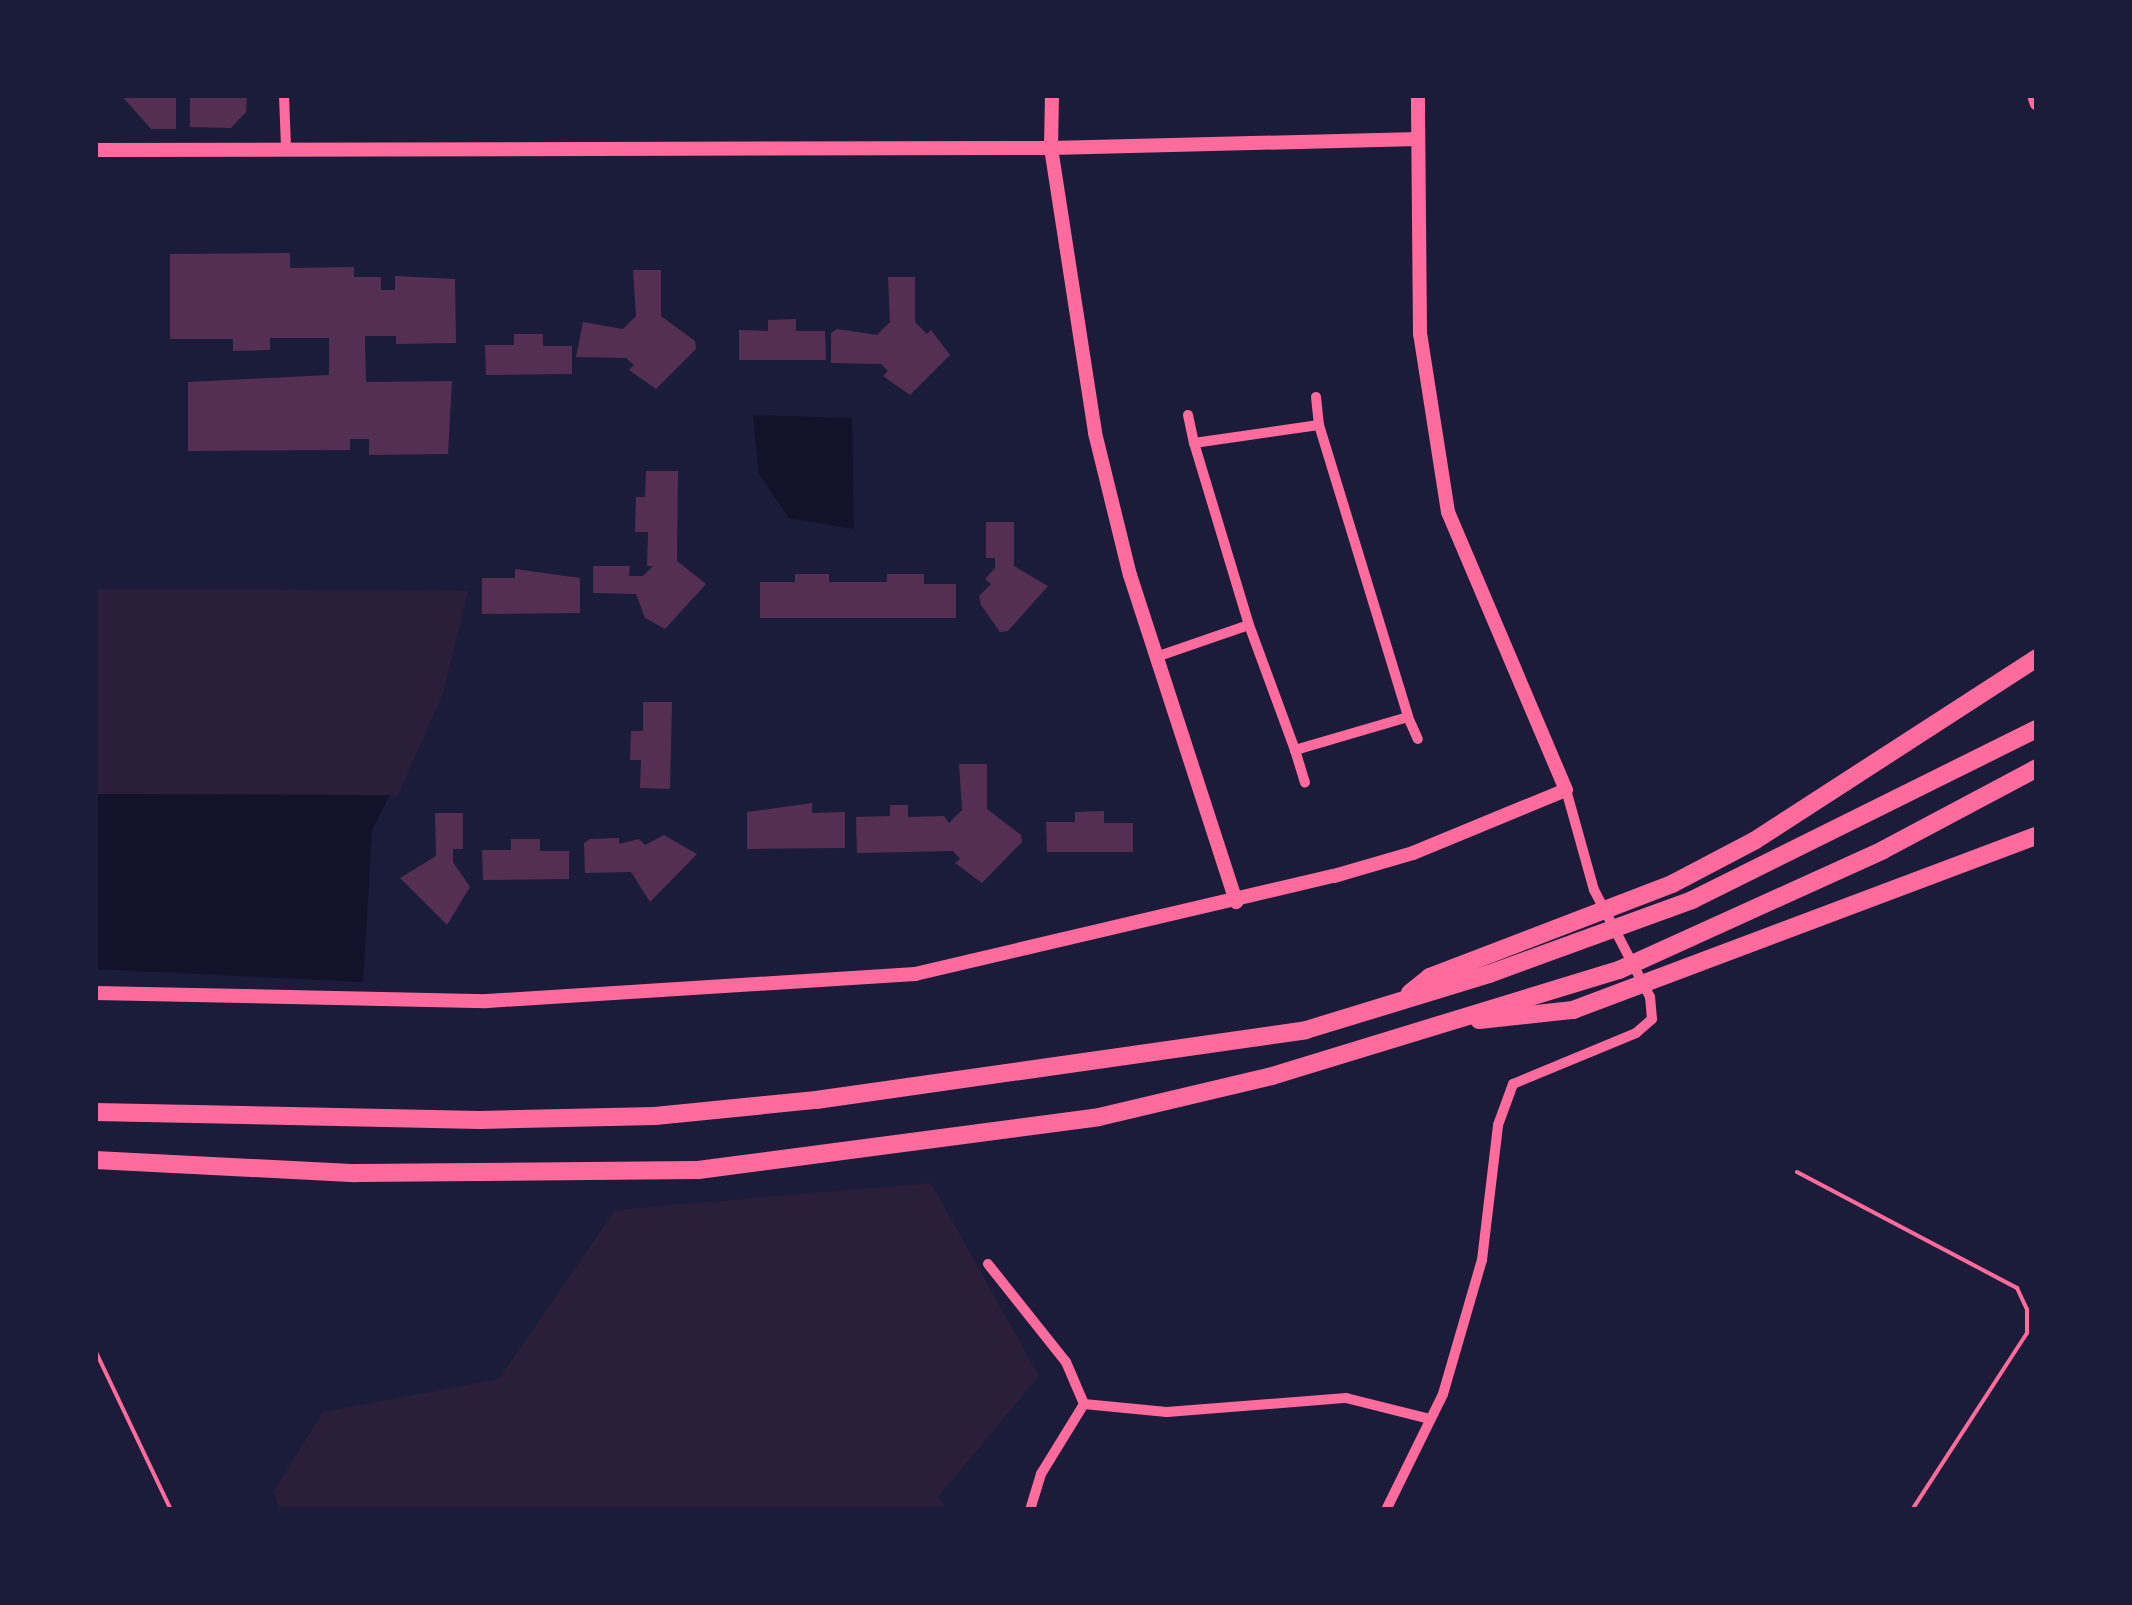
<!DOCTYPE html>
<html>
<head>
<meta charset="utf-8">
<style>
  body { margin:0 }
  #map { position:relative; width:2132px; height:1605px; overflow:hidden; background:#1b1b3a; font-family:Jost,sans-serif }
  div>[style] { position:absolute }
  .green>* { inset:0; background:#2a1e3b }
  .water>* { inset:0; background:#12122b }
  .building>* { inset:0; background:#542f53 }
  .path>* { height:4px; margin:-2px; padding:0 2px; transform-origin:2px; border-radius:2px; background:#ff6b9d }
  .minor>* { height:10px; margin:-5px; padding:0 5px; transform-origin:5px; border-radius:5px; background:#ff6b9d }
  .tertiary>* { height:14px; margin:-7px; padding:0 7px; transform-origin:7px; border-radius:7px; background:#ff6b9d }
  .trunk>* { height:18px; margin:-9px; padding:0 9px; transform-origin:9px; border-radius:9px; background:#ff6b9d }
  span { translate:-50% -50%; white-space:nowrap; text-align:center; line-height:1.15; -webkit-text-stroke:9px #1b1b3a; paint-order:stroke }
  .frame { position:absolute; inset:0; border:98px solid #1b1b3a; pointer-events:none }
</style>
</head>
<body>
<div id="map">
  <div class="green">
    <i style="clip-path:polygon(95px 589px,468px 591px,443px 694px,398px 795px,95px 795px)"></i>
    <i style="clip-path:polygon(931px 1183px,1039px 1376px,938px 1497px,948px 1510px,280px 1510px,273px 1492px,323px 1412px,499px 1379px,615px 1210px)"></i>
  </div>
  <div class="water">
    <i style="clip-path:polygon(753px 415px,852px 418px,854px 529px,789px 518px,759px 474px)"></i>
    <i style="clip-path:polygon(95px 794px,390px 795px,372px 830px,363px 982px,95px 969px)"></i>
  </div>
  <div class="building">
    <i style="clip-path:polygon(121px 95px,176px 95px,176px 129px,151px 129px)"></i>
    <i style="clip-path:polygon(190px 95px,247px 95px,246px 112px,231px 128px,190px 127px)"></i>
    <i style="clip-path:polygon(290px 253px,290px 268px,354px 267px,354px 277px,381px 277px,381px 290px,395px 290px,395px 276px,455px 279px,456px 343px,396px 344px,396px 336px,365px 336px,366px 382px,452px 381px,448px 454px,369px 455px,369px 439px,350px 439px,350px 450px,188px 451px,188px 382px,329px 375px,329px 338px,270px 338px,270px 350px,233px 351px,233px 339px,170px 339px,170px 254px)"></i>
    <i style="clip-path:polygon(633px 270px,661px 270px,661px 316px,695px 341px,696px 349px,656px 389px,629px 370px,634px 365px,626px 358px,576px 357px,583px 322px,623px 329px,636px 316px)"></i>
    <i style="clip-path:polygon(888px 277px,915px 277px,915px 322px,927px 334px,931px 330px,950px 355px,910px 395px,883px 376px,888px 371px,881px 364px,831px 363px,831px 333px,837px 329px,877px 335px,890px 322px)"></i>
    <i style="clip-path:polygon(796px 319px,796px 331px,825px 331px,826px 360px,739px 360px,739px 330px,768px 331px,768px 320px)"></i>
    <i style="clip-path:polygon(514px 334px,543px 334px,543px 346px,572px 346px,572px 374px,486px 375px,485px 345px,514px 345px)"></i>
    <i style="clip-path:polygon(646px 471px,678px 471px,677px 561px,706px 584px,665px 629px,645px 618px,636px 594px,593px 593px,593px 566px,630px 566px,629px 576px,643px 576px,653px 566px,647px 566px,648px 532px,635px 532px,636px 497px,645px 497px)"></i>
    <i style="clip-path:polygon(986px 522px,1014px 522px,1014px 566px,1048px 586px,1008px 631px,1000px 632px,981px 605px,979px 596px,991px 584px,985px 579px,995px 568px,995px 558px,986px 558px)"></i>
    <i style="clip-path:polygon(515px 569px,580px 578px,580px 613px,482px 614px,482px 578px,515px 578px)"></i>
    <i style="clip-path:polygon(795px 574px,829px 574px,829px 582px,887px 582px,887px 574px,924px 574px,924px 584px,956px 584px,956px 618px,760px 618px,760px 582px,795px 582px)"></i>
    <i style="clip-path:polygon(643px 702px,672px 702px,670px 789px,640px 788px,641px 760px,630px 760px,631px 731px,643px 731px)"></i>
    <i style="clip-path:polygon(959px 764px,987px 764px,987px 809px,1021px 835px,1022px 842px,982px 883px,955px 863px,960px 859px,953px 851px,857px 853px,856px 817px,890px 816px,890px 805px,908px 805px,908px 817px,944px 816px,949px 823px,962px 810px)"></i>
    <i style="clip-path:polygon(812px 803px,812px 813px,845px 812px,845px 848px,747px 849px,747px 812px)"></i>
    <i style="clip-path:polygon(1104px 811px,1104px 823px,1133px 823px,1133px 852px,1047px 852px,1046px 822px,1075px 822px,1075px 812px)"></i>
    <i style="clip-path:polygon(435px 813px,463px 813px,463px 849px,453px 849px,453px 862px,470px 887px,447px 925px,400px 878px,436px 856px)"></i>
    <i style="clip-path:polygon(664px 835px,697px 854px,650px 902px,631px 872px,585px 873px,584px 843px,590px 839px,619px 838px,619px 844px,639px 839px,645px 845px)"></i>
    <i style="clip-path:polygon(511px 839px,540px 839px,540px 851px,569px 851px,569px 879px,483px 880px,482px 850px,511px 850px)"></i>
  </div>
  <div class="path">
    <i style="left:1797px;top:1172px;width:249px;rotate:27.8deg"></i>
    <i style="left:2017px;top:1288px;width:23px;rotate:65deg"></i>
    <i style="left:2027px;top:1309px;width:24px;rotate:90deg"></i>
    <i style="left:2027px;top:1333px;width:211px;rotate:123deg"></i>
    <i style="left:95px;top:1350px;width:177px;rotate:64.6deg"></i>
  </div>
  <div class="minor">
    <i style="left:284px;top:95px;width:53px;rotate:87.8deg"></i>
    <i style="left:1316px;top:397px;width:28px;rotate:84deg"></i>
    <i style="left:1188px;top:415px;width:29px;rotate:78deg"></i>
    <i style="left:1156px;top:657px;width:98px;rotate:-19deg"></i>
    <i style="left:1249px;top:625px;width:190px;rotate:-106.8deg"></i>
    <i style="left:1194px;top:443px;width:126px;rotate:-8.2deg"></i>
    <i style="left:1319px;top:425px;width:305px;rotate:73deg"></i>
    <i style="left:1408px;top:717px;width:118px;rotate:163.7deg"></i>
    <i style="left:1295px;top:750px;width:133px;rotate:-110.2deg"></i>
    <i style="left:1408px;top:717px;width:24px;rotate:66deg"></i>
    <i style="left:1295px;top:750px;width:34px;rotate:73deg"></i>
    <i style="left:988px;top:1264px;width:125px;rotate:51.5deg"></i>
    <i style="left:1066px;top:1362px;width:46px;rotate:66.8deg"></i>
    <i style="left:1084px;top:1404px;width:82px;rotate:121.6deg"></i>
    <i style="left:1041px;top:1474px;width:38px;rotate:107deg"></i>
    <i style="left:1084px;top:1404px;width:83px;rotate:5.5deg"></i>
    <i style="left:1167px;top:1412px;width:180px;rotate:-4.5deg"></i>
    <i style="left:1346px;top:1398px;width:87px;rotate:14deg"></i>
    <i style="left:1386px;top:1510px;width:129px;rotate:-63.8deg"></i>
    <i style="left:1443px;top:1394px;width:140px;rotate:-73.8deg"></i>
    <i style="left:1482px;top:1260px;width:136px;rotate:-83.2deg"></i>
    <i style="left:1498px;top:1125px;width:44px;rotate:-69.9deg"></i>
    <i style="left:1513px;top:1084px;width:133px;rotate:-22.5deg"></i>
    <i style="left:1636px;top:1033px;width:21px;rotate:-41deg"></i>
    <i style="left:1652px;top:1019px;width:22px;rotate:-95deg"></i>
    <i style="left:1650px;top:997px;width:121px;rotate:-117.6deg"></i>
    <i style="left:1594px;top:890px;width:104px;rotate:-105.6deg"></i>
  </div>
  <div class="tertiary">
    <i style="left:1052px;top:95px;width:53px;rotate:91.1deg"></i>
    <i style="left:1051px;top:148px;width:288px;rotate:81.2deg"></i>
    <i style="left:1095px;top:433px;width:146px;rotate:76.2deg"></i>
    <i style="left:1130px;top:575px;width:344px;rotate:72deg"></i>
    <i style="left:2034px;top:95px;width:9px;rotate:72deg"></i>
    <i style="left:95px;top:150px;width:956px;rotate:-0.12deg"></i>
    <i style="left:1051px;top:148px;width:367px;rotate:-1.4deg"></i>
    <i style="left:95px;top:993px;width:392px;rotate:1.2deg"></i>
    <i style="left:487px;top:1001px;width:429px;rotate:-3.6deg"></i>
    <i style="left:915px;top:974px;width:430px;rotate:-13.2deg"></i>
    <i style="left:1334px;top:876px;width:82px;rotate:-16.2deg"></i>
    <i style="left:1413px;top:853px;width:165px;rotate:-22.4deg"></i>
    <i style="left:1566px;top:790px;width:302px;rotate:-113deg"></i>
    <i style="left:1448px;top:512px;width:180px;rotate:-98.9deg"></i>
    <i style="left:1420px;top:334px;width:239px;rotate:-90.5deg"></i>
  </div>
  <div class="trunk">
    <i style="left:1410px;top:993px;width:26px;rotate:-39deg"></i>
    <i style="left:1430px;top:977px;width:259px;rotate:-21deg"></i>
    <i style="left:1672px;top:884px;width:93px;rotate:-27.7deg"></i>
    <i style="left:1754px;top:841px;width:337px;rotate:-32.9deg"></i>
    <i style="left:1479px;top:1020px;width:95px;rotate:-6.1deg"></i>
    <i style="left:1573px;top:1010px;width:496px;rotate:-20.6deg"></i>
    <i style="left:95px;top:1112px;width:385px;rotate:1.2deg"></i>
    <i style="left:480px;top:1120px;width:175px;rotate:-1.3deg"></i>
    <i style="left:655px;top:1116px;width:162px;rotate:-5.7deg"></i>
    <i style="left:816px;top:1100px;width:495px;rotate:-8.1deg"></i>
    <i style="left:1306px;top:1030px;width:191px;rotate:-17deg"></i>
    <i style="left:1489px;top:974px;width:216px;rotate:-20deg"></i>
    <i style="left:1692px;top:900px;width:385px;rotate:-26.4deg"></i>
    <i style="left:95px;top:1160px;width:261px;rotate:2.9deg"></i>
    <i style="left:356px;top:1173px;width:342px;rotate:-0.5deg"></i>
    <i style="left:698px;top:1170px;width:404px;rotate:-7.5deg"></i>
    <i style="left:1099px;top:1117px;width:178px;rotate:-13.3deg"></i>
    <i style="left:1272px;top:1076px;width:363px;rotate:-17deg"></i>
    <i style="left:1619px;top:970px;width:290px;rotate:-24.4deg"></i>
    <i style="left:1883px;top:850px;width:174px;rotate:-28deg"></i>
  </div>
  <div class="frame"></div>
</div>
</body>
</html>
